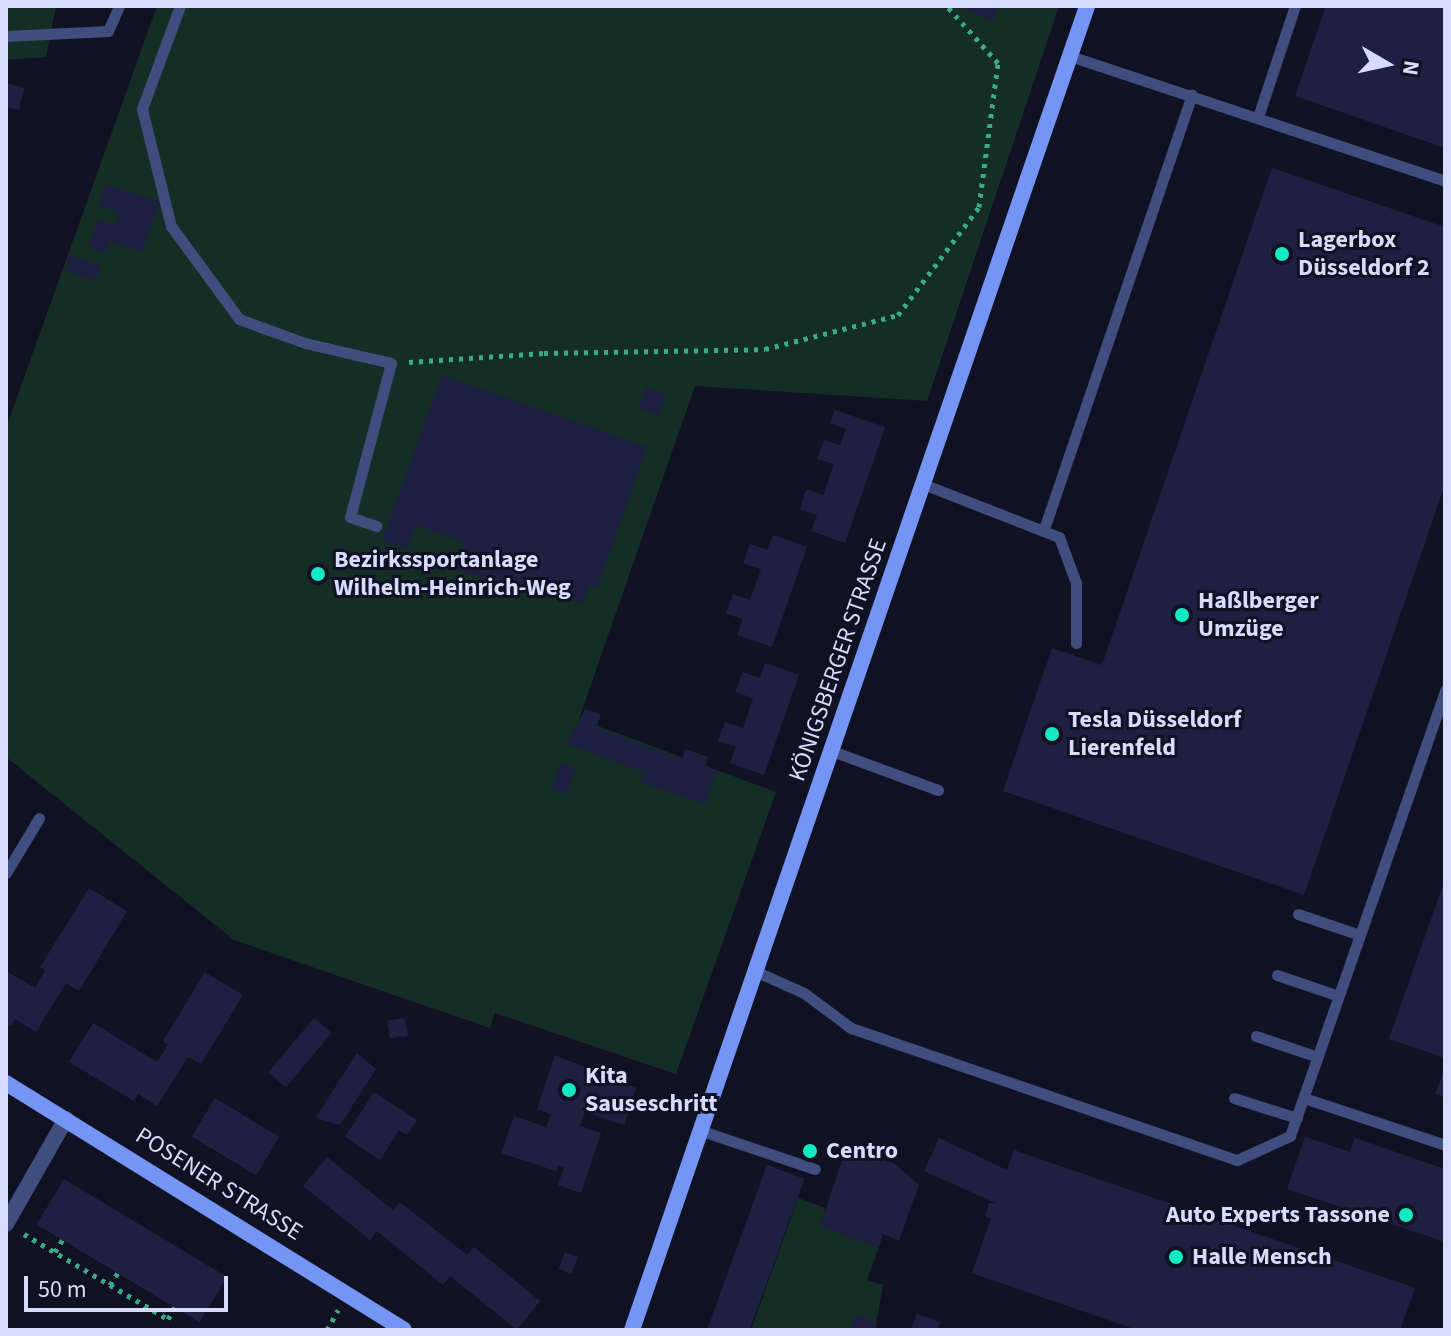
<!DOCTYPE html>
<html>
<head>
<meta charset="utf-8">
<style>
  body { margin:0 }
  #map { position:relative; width:1451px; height:1336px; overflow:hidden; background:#101223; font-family:"Source Sans 3",sans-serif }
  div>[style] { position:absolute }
  .green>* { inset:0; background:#142d25 }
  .building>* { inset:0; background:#1e2042; transform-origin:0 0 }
  .path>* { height:5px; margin-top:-2.5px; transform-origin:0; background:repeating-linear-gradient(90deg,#39ac85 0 4px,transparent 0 10px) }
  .lane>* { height:11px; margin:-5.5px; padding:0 5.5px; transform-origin:5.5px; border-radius:5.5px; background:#3f4e7e }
  .street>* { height:16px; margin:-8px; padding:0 8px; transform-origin:8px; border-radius:8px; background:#3f4e7e }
  .secondary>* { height:16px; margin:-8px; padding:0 8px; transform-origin:8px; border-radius:8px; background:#7495f4 }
  .dots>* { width:22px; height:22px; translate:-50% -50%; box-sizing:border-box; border:4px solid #101223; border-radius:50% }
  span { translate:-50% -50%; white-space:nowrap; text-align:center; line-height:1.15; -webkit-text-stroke:6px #101223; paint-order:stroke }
  .poi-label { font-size:24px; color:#d6dcfc; font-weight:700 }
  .left { translate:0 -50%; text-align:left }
  .right { translate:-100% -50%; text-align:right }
  .street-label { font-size:24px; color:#d6dcfc }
  .frame { position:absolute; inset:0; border:8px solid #d6dcfc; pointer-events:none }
  .north { position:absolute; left:1347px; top:24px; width:80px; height:80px; -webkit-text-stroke:6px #101223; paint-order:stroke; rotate:99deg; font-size:22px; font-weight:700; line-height:32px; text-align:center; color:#d6dcfc }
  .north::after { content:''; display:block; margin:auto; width:28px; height:36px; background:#d6dcfc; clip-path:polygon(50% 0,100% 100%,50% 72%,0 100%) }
  .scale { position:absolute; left:24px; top:1276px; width:204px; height:36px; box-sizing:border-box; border:4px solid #d6dcfc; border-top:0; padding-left:10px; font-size:24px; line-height:28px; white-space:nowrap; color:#d6dcfc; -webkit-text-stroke:6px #101223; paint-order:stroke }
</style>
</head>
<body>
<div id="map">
  <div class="green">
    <i style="clip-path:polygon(6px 6px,56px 6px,46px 57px,6px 60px)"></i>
    <i style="clip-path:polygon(157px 6px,1059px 6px,927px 401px,695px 386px,579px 719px,776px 792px,676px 1074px,495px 1013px,490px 1028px,234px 940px,6px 757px,6px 428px)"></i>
    <i style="clip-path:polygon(798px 1198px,825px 1208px,821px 1226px,879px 1247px,867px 1280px,883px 1285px,875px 1330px,751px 1330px)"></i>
  </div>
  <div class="building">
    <i style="clip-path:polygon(957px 6px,998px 6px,993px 21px)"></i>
    <i style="clip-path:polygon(1326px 6px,1445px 6px,1445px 148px,1295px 96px)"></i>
    <i style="clip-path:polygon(6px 83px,24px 88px,19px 110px,6px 107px)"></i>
    <i style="clip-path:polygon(1272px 168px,1445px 227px,1445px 484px,1304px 895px,1003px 791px,1052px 648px,1102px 665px)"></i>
    <i style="clip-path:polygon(105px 185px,160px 201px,142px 252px,110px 241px,105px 253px,88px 247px,98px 220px,115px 225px,119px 212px,98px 205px)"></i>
    <i style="left:70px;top:255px;width:33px;height:16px;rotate:20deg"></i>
    <i style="clip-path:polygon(442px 375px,647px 447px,597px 588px,589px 586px,583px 604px,515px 581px,513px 588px,454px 569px,463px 542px,416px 525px,407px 549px,382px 540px)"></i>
    <i style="left:646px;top:387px;width:22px;height:22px;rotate:21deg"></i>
    <i style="clip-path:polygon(835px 410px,885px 427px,845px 543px,811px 531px,817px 515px,800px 509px,806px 489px,823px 495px,834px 464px,817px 459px,824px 440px,840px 445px,846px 429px,830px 423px)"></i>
    <i style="clip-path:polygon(773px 535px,807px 547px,772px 647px,737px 635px,743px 619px,726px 614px,733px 594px,750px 600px,761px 569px,743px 564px,750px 544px,767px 550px)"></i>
    <i style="clip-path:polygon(765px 663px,799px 675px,764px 775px,730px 763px,736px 747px,718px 741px,725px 722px,743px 728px,753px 698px,735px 692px,743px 672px,760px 678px)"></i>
    <i style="clip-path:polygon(585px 709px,601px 714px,596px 728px,682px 759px,685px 749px,708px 757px,705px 767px,717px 771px,705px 804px,640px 782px,644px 772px,567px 744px)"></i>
    <i style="left:560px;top:763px;width:16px;height:27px;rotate:18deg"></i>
    <i style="clip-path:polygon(1445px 879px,1445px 1058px,1389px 1039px)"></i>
    <i style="clip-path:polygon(89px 888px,127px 911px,79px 991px,66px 983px,36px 1032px,15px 1019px,11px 1026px,6px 1023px,6px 971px,35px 988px,45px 970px,40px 967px)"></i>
    <i style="clip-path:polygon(205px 972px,243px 995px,201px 1064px,188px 1057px,157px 1106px,138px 1094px,134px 1101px,69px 1062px,93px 1023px,157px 1062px,168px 1045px,163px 1041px)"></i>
    <i style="left:314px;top:1018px;width:23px;height:71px;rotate:40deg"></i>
    <i style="left:405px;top:1018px;width:18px;height:18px;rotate:81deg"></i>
    <i style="clip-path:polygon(357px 1053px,376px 1069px,340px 1125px,319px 1119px,316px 1117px)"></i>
    <i style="clip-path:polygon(555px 1055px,636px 1088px,624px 1125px,585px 1112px,580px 1126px,601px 1133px,581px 1193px,558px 1185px,564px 1167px,558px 1165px,556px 1171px,501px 1153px,514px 1116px,546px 1127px,551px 1114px,537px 1109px)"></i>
    <i style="clip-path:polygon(1445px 1068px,1445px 1097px,1435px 1094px)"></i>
    <i style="clip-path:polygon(374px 1092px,417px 1120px,407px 1135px,399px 1130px,380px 1160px,345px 1137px)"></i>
    <i style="left:215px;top:1098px;width:75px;height:45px;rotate:31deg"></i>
    <i style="clip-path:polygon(1305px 1137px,1350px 1152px,1355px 1138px,1445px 1169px,1445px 1242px,1287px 1189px)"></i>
    <i style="clip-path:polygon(939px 1138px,1007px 1170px,1014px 1150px,1415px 1288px,1400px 1330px,1137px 1330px,972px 1273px,991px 1218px,985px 1216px,989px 1203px,996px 1203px,924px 1171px)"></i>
    <i style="clip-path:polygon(846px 1149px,894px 1163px,919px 1185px,899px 1241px,883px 1234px,879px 1247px,820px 1226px)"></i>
    <i style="clip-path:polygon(327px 1157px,393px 1210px,400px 1202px,467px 1255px,474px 1247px,540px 1301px,517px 1330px,450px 1276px,443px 1285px,377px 1231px,370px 1240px,303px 1186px)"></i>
    <i style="left:767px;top:1165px;width:40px;height:175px;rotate:20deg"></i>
    <i style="left:64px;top:1179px;width:190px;height:53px;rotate:31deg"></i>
    <i style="left:565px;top:1252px;width:14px;height:18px;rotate:21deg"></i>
    <i style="clip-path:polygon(917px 1314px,940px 1322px,937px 1330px,911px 1330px)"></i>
    <i style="clip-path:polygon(856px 1315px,877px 1323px,875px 1330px,851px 1330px)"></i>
  </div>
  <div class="path">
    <i style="left:409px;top:362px;width:135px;rotate:-3.8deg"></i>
    <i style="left:544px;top:353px;width:221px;rotate:-1deg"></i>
    <i style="left:765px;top:349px;width:137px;rotate:-14.3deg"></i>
    <i style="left:898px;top:315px;width:135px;rotate:-53.1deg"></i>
    <i style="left:979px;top:207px;width:145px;rotate:-82.5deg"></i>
    <i style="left:998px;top:63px;width:76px;rotate:-131.8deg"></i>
    <i style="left:24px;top:1234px;width:167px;rotate:30.6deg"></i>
    <i style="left:168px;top:1319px;width:14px;rotate:-60deg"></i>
    <i style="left:55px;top:1252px;width:15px;rotate:-58deg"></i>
    <i style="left:110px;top:1285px;width:17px;rotate:-57deg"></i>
    <i style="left:327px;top:1330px;width:23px;rotate:-61deg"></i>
  </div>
  <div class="lane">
    <i style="left:180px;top:6px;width:110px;rotate:110.3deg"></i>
    <i style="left:142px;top:109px;width:121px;rotate:76.1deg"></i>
    <i style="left:171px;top:226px;width:115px;rotate:53.8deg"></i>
    <i style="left:239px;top:319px;width:70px;rotate:20deg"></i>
    <i style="left:305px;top:343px;width:88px;rotate:13.1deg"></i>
    <i style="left:391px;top:363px;width:159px;rotate:104.9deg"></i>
    <i style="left:350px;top:517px;width:28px;rotate:19deg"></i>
    <i style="left:6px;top:36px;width:102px;rotate:-2.8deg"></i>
    <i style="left:108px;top:31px;width:27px;rotate:-66deg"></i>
    <i style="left:1070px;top:56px;width:395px;rotate:18.4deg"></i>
    <i style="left:1258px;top:117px;width:117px;rotate:-71.6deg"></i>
    <i style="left:923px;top:484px;width:146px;rotate:21.3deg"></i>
    <i style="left:1059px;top:537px;width:49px;rotate:69.7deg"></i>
    <i style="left:1076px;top:583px;width:60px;rotate:90deg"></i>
    <i style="left:1044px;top:529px;width:459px;rotate:-71.2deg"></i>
    <i style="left:832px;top:751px;width:113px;rotate:20.2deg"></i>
    <i style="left:6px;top:873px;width:64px;rotate:-59deg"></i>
    <i style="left:1298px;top:914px;width:65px;rotate:18.7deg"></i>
    <i style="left:757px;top:972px;width:51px;rotate:24.1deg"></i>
    <i style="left:804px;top:993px;width:59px;rotate:36.7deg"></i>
    <i style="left:851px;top:1028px;width:408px;rotate:18.9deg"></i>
    <i style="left:1237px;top:1160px;width:58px;rotate:-24.4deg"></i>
    <i style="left:1290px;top:1136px;width:472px;rotate:-70.8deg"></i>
    <i style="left:1277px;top:975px;width:65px;rotate:18.7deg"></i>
    <i style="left:1256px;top:1036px;width:65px;rotate:18.7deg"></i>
    <i style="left:1234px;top:1098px;width:66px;rotate:17.6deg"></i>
    <i style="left:1304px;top:1098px;width:149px;rotate:18.4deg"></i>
    <i style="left:702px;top:1131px;width:119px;rotate:18.6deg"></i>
  </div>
  <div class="street">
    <i style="left:6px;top:1224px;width:121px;rotate:-60.3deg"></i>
  </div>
  <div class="secondary">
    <i style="left:6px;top:1083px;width:468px;rotate:31.8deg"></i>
    <i style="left:632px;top:1330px;width:1400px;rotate:-71.03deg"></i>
  </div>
  <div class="dots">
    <i style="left:1282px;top:254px;background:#13eac4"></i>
    <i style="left:318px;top:574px;background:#13eac4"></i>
    <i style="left:1182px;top:615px;background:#13eac4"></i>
    <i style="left:1052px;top:734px;background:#13eac4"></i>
    <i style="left:569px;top:1090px;background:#13eac4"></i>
    <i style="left:810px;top:1151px;background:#13eac4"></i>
    <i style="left:1406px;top:1215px;background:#13eac4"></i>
    <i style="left:1176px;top:1257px;background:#13eac4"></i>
  </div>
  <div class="poi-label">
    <span class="left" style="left:1298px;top:254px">Lagerbox<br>Düsseldorf 2</span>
    <span class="left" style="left:334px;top:574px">Bezirkssportanlage<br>Wilhelm-Heinrich-Weg</span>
    <span class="left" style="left:1198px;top:615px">Haßlberger<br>Umzüge</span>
    <span class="left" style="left:1068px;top:734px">Tesla Düsseldorf<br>Lierenfeld</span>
    <span class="left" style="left:585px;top:1090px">Kita<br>Sauseschritt</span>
    <span class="left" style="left:826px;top:1151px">Centro</span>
    <span class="right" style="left:1390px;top:1215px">Auto Experts Tassone</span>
    <span class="left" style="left:1192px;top:1257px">Halle Mensch</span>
  </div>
  <div class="street-label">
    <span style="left:838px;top:660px;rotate:-71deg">KÖNIGSBERGER STRASSE</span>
    <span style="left:219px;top:1184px;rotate:32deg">POSENER STRASSE</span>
  </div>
  <div class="frame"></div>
  <div class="north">N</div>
  <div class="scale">50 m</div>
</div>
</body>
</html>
